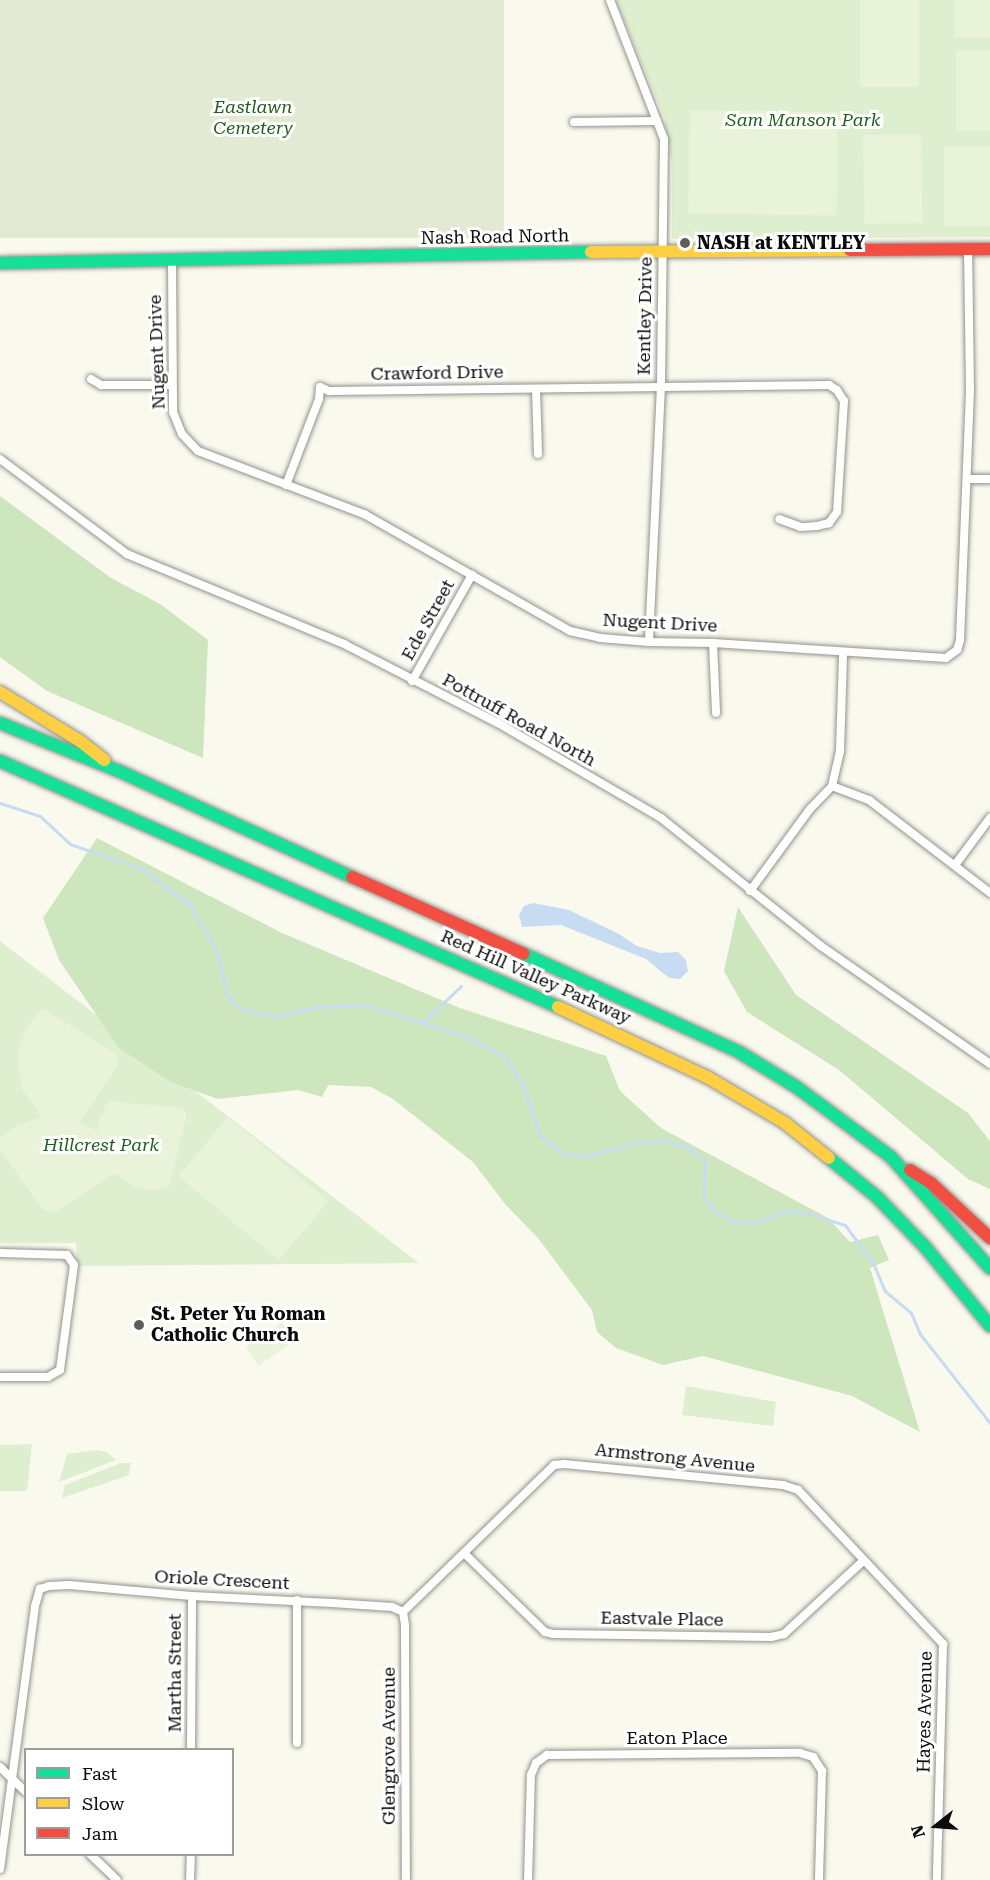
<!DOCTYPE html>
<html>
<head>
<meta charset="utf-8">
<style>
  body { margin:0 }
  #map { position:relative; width:990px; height:1880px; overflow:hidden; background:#faf9ee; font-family:"Roboto Serif",serif }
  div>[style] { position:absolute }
  .green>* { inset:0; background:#deefcf }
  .forest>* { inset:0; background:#cde6bd }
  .cemetery>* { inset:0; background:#e2ead3; transform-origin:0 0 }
  .pitch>* { inset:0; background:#e8f3d9; transform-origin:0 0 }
  .water>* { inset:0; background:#c7dcf2 }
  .stream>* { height:3px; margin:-1.5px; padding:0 1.5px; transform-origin:1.5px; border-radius:1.5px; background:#c7dcf2 }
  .roads { filter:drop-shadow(0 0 2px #93928d) drop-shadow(0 0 2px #93928d) }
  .street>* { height:8px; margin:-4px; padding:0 4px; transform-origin:4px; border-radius:4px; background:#fefefc }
  .fast>* { height:12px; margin:-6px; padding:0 6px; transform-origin:6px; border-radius:6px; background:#16e098 }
  .slow>* { height:12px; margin:-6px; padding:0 6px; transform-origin:6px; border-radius:6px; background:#ffcf43 }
  .jam>* { height:12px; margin:-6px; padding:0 6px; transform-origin:6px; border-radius:6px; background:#f24e42 }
  .dots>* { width:16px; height:16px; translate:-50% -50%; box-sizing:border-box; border:3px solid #fff; border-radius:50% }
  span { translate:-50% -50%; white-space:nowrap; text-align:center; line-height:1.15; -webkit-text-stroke:6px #fff; paint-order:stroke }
  .park-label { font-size:18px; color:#225f1f; font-style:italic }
  .street-label { font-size:18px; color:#0b0b0b }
  .poi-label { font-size:18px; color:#0b0b0b; font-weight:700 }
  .left { translate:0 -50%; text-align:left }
  .legend { position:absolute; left:24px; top:1748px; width:210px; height:108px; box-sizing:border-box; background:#fff; border:2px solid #9d9d9d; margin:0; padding:8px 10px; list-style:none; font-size:18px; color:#0b0b0b }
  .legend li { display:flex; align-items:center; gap:12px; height:30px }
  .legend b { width:30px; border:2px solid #9d9d9d }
  .north { position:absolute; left:906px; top:1796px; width:60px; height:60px; -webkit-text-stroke:4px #fff; paint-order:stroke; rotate:253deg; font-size:16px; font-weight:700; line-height:24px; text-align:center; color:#0b0b0b }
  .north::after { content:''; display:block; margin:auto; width:21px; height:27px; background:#0b0b0b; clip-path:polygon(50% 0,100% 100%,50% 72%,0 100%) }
</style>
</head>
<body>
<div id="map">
  <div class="green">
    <i style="clip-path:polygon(616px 0,990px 0,990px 237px,672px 239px,672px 163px,664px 116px)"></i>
    <i style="clip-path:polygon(0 941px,419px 1263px,77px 1266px,76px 1243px,0 1243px)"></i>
    <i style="clip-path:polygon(686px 1386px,776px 1402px,773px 1426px,682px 1415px)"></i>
    <i style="clip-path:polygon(32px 1444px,27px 1491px,0 1491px,0 1445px)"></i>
    <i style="clip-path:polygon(96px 1450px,107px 1452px,116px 1460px,59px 1482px,67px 1454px)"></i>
    <i style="clip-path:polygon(121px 1463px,131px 1463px,129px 1475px,62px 1498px,65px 1485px)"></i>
  </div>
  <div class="forest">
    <i style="clip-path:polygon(0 496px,111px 578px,160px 604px,208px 640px,203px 758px,47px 691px,0 657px)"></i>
    <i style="clip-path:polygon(97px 838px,282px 933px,460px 1008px,606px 1056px,620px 1091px,661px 1128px,828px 1218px,850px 1242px,878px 1235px,889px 1260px,870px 1268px,920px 1432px,852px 1396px,703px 1356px,663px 1365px,616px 1348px,597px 1332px,592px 1310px,538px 1238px,505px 1204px,473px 1162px,393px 1099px,371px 1087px,328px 1085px,322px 1097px,298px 1090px,218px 1099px,171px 1082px,119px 1048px,59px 960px,43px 918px)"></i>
    <i style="clip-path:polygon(738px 907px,796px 995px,968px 1113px,990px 1141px,990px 1189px,968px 1179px,839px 1070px,747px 1012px,724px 971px)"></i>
  </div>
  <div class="cemetery">
    <i style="left:0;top:0;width:504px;height:238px"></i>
  </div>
  <div class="pitch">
    <i style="left:860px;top:0;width:59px;height:87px"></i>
    <i style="left:954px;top:0;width:36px;height:38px"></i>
    <i style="left:956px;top:50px;width:34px;height:81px"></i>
    <i style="left:690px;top:110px;width:148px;height:103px;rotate:1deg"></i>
    <i style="left:921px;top:134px;width:89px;height:58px;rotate:89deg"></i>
    <i style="left:944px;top:147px;width:46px;height:79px"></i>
    <i style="clip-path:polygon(42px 1008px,117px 1054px,119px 1064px,80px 1122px,98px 1131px,100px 1117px,108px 1101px,181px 1108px,187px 1114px,169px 1187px,152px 1190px,135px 1187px,115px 1173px,54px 1213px,43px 1210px,0 1149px,0 1139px,16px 1126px,42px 1117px,23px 1090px,18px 1069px,19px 1046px,28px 1026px)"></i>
    <i style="left:228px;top:1117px;width:131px;height:77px;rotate:40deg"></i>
    <i style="left:282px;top:1322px;width:23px;height:44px;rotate:56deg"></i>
  </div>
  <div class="water">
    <i style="clip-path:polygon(533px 903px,569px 910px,619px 934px,637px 946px,660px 953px,678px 952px,686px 960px,688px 971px,680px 979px,669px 978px,646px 959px,561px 925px,522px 927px,519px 915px,524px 906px)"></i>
  </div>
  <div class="stream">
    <i style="left:0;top:803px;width:42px;rotate:18deg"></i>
    <i style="left:40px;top:816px;width:41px;rotate:43deg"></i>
    <i style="left:70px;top:844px;width:76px;rotate:19.1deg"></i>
    <i style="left:142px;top:869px;width:60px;rotate:36.9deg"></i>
    <i style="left:190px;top:905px;width:51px;rotate:59.4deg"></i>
    <i style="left:216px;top:949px;width:50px;rotate:76.2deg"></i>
    <i style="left:228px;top:998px;width:19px;rotate:39deg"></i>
    <i style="left:243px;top:1010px;width:34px;rotate:10deg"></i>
    <i style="left:276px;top:1016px;width:42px;rotate:-12.4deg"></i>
    <i style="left:317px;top:1007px;width:48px;rotate:-2.4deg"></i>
    <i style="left:365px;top:1005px;width:102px;rotate:17deg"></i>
    <i style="left:463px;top:1035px;width:47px;rotate:27.6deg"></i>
    <i style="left:505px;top:1057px;width:34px;rotate:58deg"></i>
    <i style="left:523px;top:1086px;width:53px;rotate:71.2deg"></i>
    <i style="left:540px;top:1136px;width:26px;rotate:37deg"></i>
    <i style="left:561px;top:1152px;width:21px;rotate:14deg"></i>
    <i style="left:581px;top:1157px;width:56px;rotate:-14.5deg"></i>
    <i style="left:635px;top:1143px;width:29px;rotate:-6deg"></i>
    <i style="left:664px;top:1140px;width:24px;rotate:17deg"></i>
    <i style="left:687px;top:1147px;width:22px;rotate:36deg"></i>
    <i style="left:705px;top:1160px;width:36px;rotate:92deg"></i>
    <i style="left:704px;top:1196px;width:18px;rotate:56deg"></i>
    <i style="left:714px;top:1211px;width:22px;rotate:30deg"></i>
    <i style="left:733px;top:1222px;width:26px"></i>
    <i style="left:759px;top:1222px;width:28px;rotate:-23deg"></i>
    <i style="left:785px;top:1211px;width:23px;rotate:5deg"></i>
    <i style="left:808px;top:1213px;width:39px;rotate:18deg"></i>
    <i style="left:845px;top:1225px;width:47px;rotate:53.6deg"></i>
    <i style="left:873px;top:1263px;width:30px;rotate:67deg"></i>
    <i style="left:885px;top:1291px;width:34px;rotate:40deg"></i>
    <i style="left:911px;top:1313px;width:23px;rotate:67deg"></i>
    <i style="left:920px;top:1334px;width:113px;rotate:51.8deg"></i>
    <i style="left:422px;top:1023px;width:54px;rotate:-43.5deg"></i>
  </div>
  <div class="roads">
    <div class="street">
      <i style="left:610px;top:0;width:149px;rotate:68.8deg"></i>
      <i style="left:664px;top:139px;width:247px;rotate:90.7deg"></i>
      <i style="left:661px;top:386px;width:256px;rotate:92.7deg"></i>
      <i style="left:574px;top:122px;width:83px;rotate:-0.7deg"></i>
      <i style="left:172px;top:261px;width:151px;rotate:89.6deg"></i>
      <i style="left:173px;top:412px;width:24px;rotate:68deg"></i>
      <i style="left:182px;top:434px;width:23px;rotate:47deg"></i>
      <i style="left:198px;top:451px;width:178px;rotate:20.8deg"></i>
      <i style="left:364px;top:514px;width:237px;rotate:29.6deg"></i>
      <i style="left:570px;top:631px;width:31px;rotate:13deg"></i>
      <i style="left:600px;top:638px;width:49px;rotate:4.7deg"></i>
      <i style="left:649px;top:642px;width:64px;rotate:0.9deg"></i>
      <i style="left:713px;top:643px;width:233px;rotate:3.7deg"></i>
      <i style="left:946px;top:658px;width:14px;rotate:-36deg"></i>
      <i style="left:957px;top:650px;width:10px;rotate:-73deg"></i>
      <i style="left:960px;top:640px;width:250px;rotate:-87.7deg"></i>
      <i style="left:970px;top:390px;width:140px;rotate:-90.8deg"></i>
      <i style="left:91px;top:379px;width:12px;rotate:31deg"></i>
      <i style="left:101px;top:385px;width:71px"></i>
      <i style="left:536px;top:389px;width:65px;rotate:88.2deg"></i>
      <i style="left:0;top:459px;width:159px;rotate:36.8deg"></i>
      <i style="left:127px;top:554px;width:235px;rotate:22.5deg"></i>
      <i style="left:344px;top:644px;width:173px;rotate:27.2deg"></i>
      <i style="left:498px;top:723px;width:189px;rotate:30.2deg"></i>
      <i style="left:661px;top:818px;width:205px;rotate:38.7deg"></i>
      <i style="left:821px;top:946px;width:206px;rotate:34.9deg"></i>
      <i style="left:967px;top:479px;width:23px"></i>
      <i style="left:286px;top:485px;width:92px;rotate:-69deg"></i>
      <i style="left:319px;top:399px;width:12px;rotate:-85deg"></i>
      <i style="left:320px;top:387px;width:10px;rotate:24deg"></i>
      <i style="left:329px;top:391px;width:500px;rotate:-0.69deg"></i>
      <i style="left:829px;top:385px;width:9px;rotate:32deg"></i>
      <i style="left:837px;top:390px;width:13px;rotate:58deg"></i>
      <i style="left:844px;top:401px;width:111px;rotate:93.6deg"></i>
      <i style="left:837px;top:512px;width:14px;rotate:126deg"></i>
      <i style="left:829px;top:523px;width:12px;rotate:166deg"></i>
      <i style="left:817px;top:526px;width:16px;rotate:176deg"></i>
      <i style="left:801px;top:527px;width:23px;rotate:-160deg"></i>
      <i style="left:713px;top:643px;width:70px;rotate:87.5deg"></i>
      <i style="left:412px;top:681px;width:122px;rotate:-60.5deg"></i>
      <i style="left:832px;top:786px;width:40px;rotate:21deg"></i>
      <i style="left:869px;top:800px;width:153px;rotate:37.5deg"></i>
      <i style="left:955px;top:865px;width:59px;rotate:-53.3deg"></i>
      <i style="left:750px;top:891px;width:102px;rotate:-53.8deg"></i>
      <i style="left:810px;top:809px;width:32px;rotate:-46deg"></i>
      <i style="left:832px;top:786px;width:36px;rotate:-77deg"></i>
      <i style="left:840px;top:751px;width:98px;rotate:-88.2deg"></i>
      <i style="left:0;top:1253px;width:67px;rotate:1.7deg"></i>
      <i style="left:67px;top:1255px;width:12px;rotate:55deg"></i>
      <i style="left:74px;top:1265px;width:106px;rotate:97.6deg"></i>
      <i style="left:60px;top:1370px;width:14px;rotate:150deg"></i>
      <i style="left:48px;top:1377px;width:48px;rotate:180deg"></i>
      <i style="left:464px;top:1553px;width:113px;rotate:44.3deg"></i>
      <i style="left:545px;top:1632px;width:9px;rotate:13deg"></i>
      <i style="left:554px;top:1634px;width:217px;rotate:0.8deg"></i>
      <i style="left:771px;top:1637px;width:13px;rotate:-13deg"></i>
      <i style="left:784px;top:1634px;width:108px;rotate:-42.7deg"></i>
      <i style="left:297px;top:1600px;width:143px;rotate:90deg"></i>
      <i style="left:403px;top:1612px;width:211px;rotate:-44.2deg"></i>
      <i style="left:554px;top:1465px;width:10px;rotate:-6deg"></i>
      <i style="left:564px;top:1464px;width:220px;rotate:5.5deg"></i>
      <i style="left:783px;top:1485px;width:16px;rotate:18deg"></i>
      <i style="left:798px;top:1490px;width:212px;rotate:46.7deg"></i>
      <i style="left:943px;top:1644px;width:236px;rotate:91.5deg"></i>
      <i style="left:403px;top:1612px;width:13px;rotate:81deg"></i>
      <i style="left:405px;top:1625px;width:255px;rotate:89.8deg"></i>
      <i style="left:191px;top:1750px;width:154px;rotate:-89.6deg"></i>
      <i style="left:0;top:1767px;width:36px;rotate:44deg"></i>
      <i style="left:90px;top:1854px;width:37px;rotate:44deg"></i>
      <i style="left:0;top:1869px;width:265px;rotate:-82.4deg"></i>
      <i style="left:35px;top:1606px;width:18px;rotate:-74deg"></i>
      <i style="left:40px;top:1589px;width:9px;rotate:-18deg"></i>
      <i style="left:49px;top:1586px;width:20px;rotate:-3deg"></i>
      <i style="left:69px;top:1585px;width:123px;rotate:5.1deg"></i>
      <i style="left:192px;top:1596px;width:140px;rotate:2.9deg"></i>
      <i style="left:332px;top:1603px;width:60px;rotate:3.8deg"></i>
      <i style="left:392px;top:1607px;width:12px;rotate:24deg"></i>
      <i style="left:190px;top:1880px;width:26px;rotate:-88deg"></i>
      <i style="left:528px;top:1880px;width:105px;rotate:-88.4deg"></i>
      <i style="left:531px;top:1775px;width:13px;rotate:-67deg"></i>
      <i style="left:536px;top:1763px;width:14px;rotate:-36deg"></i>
      <i style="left:547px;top:1755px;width:253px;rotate:-0.5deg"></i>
      <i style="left:800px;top:1753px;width:14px;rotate:17deg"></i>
      <i style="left:813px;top:1757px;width:17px;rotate:57deg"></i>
      <i style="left:822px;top:1771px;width:109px;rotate:91.6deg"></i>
    </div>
    <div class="fast">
      <i style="left:0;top:263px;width:591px;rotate:-1.07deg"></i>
      <i style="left:0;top:723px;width:128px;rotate:22deg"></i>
      <i style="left:119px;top:771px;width:256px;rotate:24.5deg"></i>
      <i style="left:0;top:761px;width:610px;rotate:23.79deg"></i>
      <i style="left:524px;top:954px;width:236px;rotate:24.5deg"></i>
      <i style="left:739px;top:1052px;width:66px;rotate:31.3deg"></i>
      <i style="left:795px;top:1086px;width:119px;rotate:36.5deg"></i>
      <i style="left:891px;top:1157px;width:149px;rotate:48.3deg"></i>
      <i style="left:829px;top:1158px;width:62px;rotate:39.1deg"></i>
      <i style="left:877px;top:1197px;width:71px;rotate:46.1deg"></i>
      <i style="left:926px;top:1248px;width:101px;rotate:50.6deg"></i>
    </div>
    <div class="slow">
      <i style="left:591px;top:252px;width:259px;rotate:-0.4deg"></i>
      <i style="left:0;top:692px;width:94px;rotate:31.5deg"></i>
      <i style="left:80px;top:741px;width:31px;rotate:38deg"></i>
      <i style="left:558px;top:1007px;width:165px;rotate:25.2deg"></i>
      <i style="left:707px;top:1077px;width:91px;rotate:30.5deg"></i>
      <i style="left:785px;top:1123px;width:56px;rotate:38.5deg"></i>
    </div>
    <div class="jam">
      <i style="left:850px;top:250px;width:140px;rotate:-0.4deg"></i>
      <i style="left:352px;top:877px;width:188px;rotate:24.1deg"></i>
      <i style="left:910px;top:1170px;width:25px;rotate:32deg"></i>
      <i style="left:931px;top:1183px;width:81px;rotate:43deg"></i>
    </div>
  </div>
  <div class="dots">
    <i style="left:685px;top:243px;background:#5f5e5a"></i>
    <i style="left:139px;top:1325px;background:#5f5e5a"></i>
  </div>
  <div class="park-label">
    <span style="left:253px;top:118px">Eastlawn<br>Cemetery</span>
    <span style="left:803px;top:120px">Sam Manson Park</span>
    <span style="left:101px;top:1145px">Hillcrest Park</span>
  </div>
  <div class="street-label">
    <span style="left:495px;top:237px;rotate:-1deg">Nash Road North</span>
    <span style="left:645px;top:316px;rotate:-89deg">Kentley Drive</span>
    <span style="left:157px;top:352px;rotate:-92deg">Nugent Drive</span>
    <span style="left:437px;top:373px;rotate:-1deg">Crawford Drive</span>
    <span style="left:428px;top:620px;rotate:-61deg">Ede Street</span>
    <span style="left:660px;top:623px;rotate:3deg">Nugent Drive</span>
    <span style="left:519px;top:720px;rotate:29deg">Pottruff Road North</span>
    <span style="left:536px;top:977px;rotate:24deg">Red Hill Valley Parkway</span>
    <span style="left:675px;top:1458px;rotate:6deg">Armstrong Avenue</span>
    <span style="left:222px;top:1580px;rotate:3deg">Oriole Crescent</span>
    <span style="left:662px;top:1619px;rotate:1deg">Eastvale Place</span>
    <span style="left:175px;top:1673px;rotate:-90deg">Martha Street</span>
    <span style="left:925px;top:1712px;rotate:-89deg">Hayes Avenue</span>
    <span style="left:677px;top:1738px">Eaton Place</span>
    <span style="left:389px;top:1746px;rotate:-90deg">Glengrove Avenue</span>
  </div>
  <div class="poi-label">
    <span class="left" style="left:697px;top:243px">NASH at KENTLEY</span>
    <span class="left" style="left:151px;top:1325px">St. Peter Yu Roman<br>Catholic Church</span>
  </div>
  <ul class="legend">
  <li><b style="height:8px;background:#16e098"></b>Fast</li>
  <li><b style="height:8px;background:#ffcf43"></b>Slow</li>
  <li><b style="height:8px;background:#f24e42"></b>Jam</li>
  </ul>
  <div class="north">N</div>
</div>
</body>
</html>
